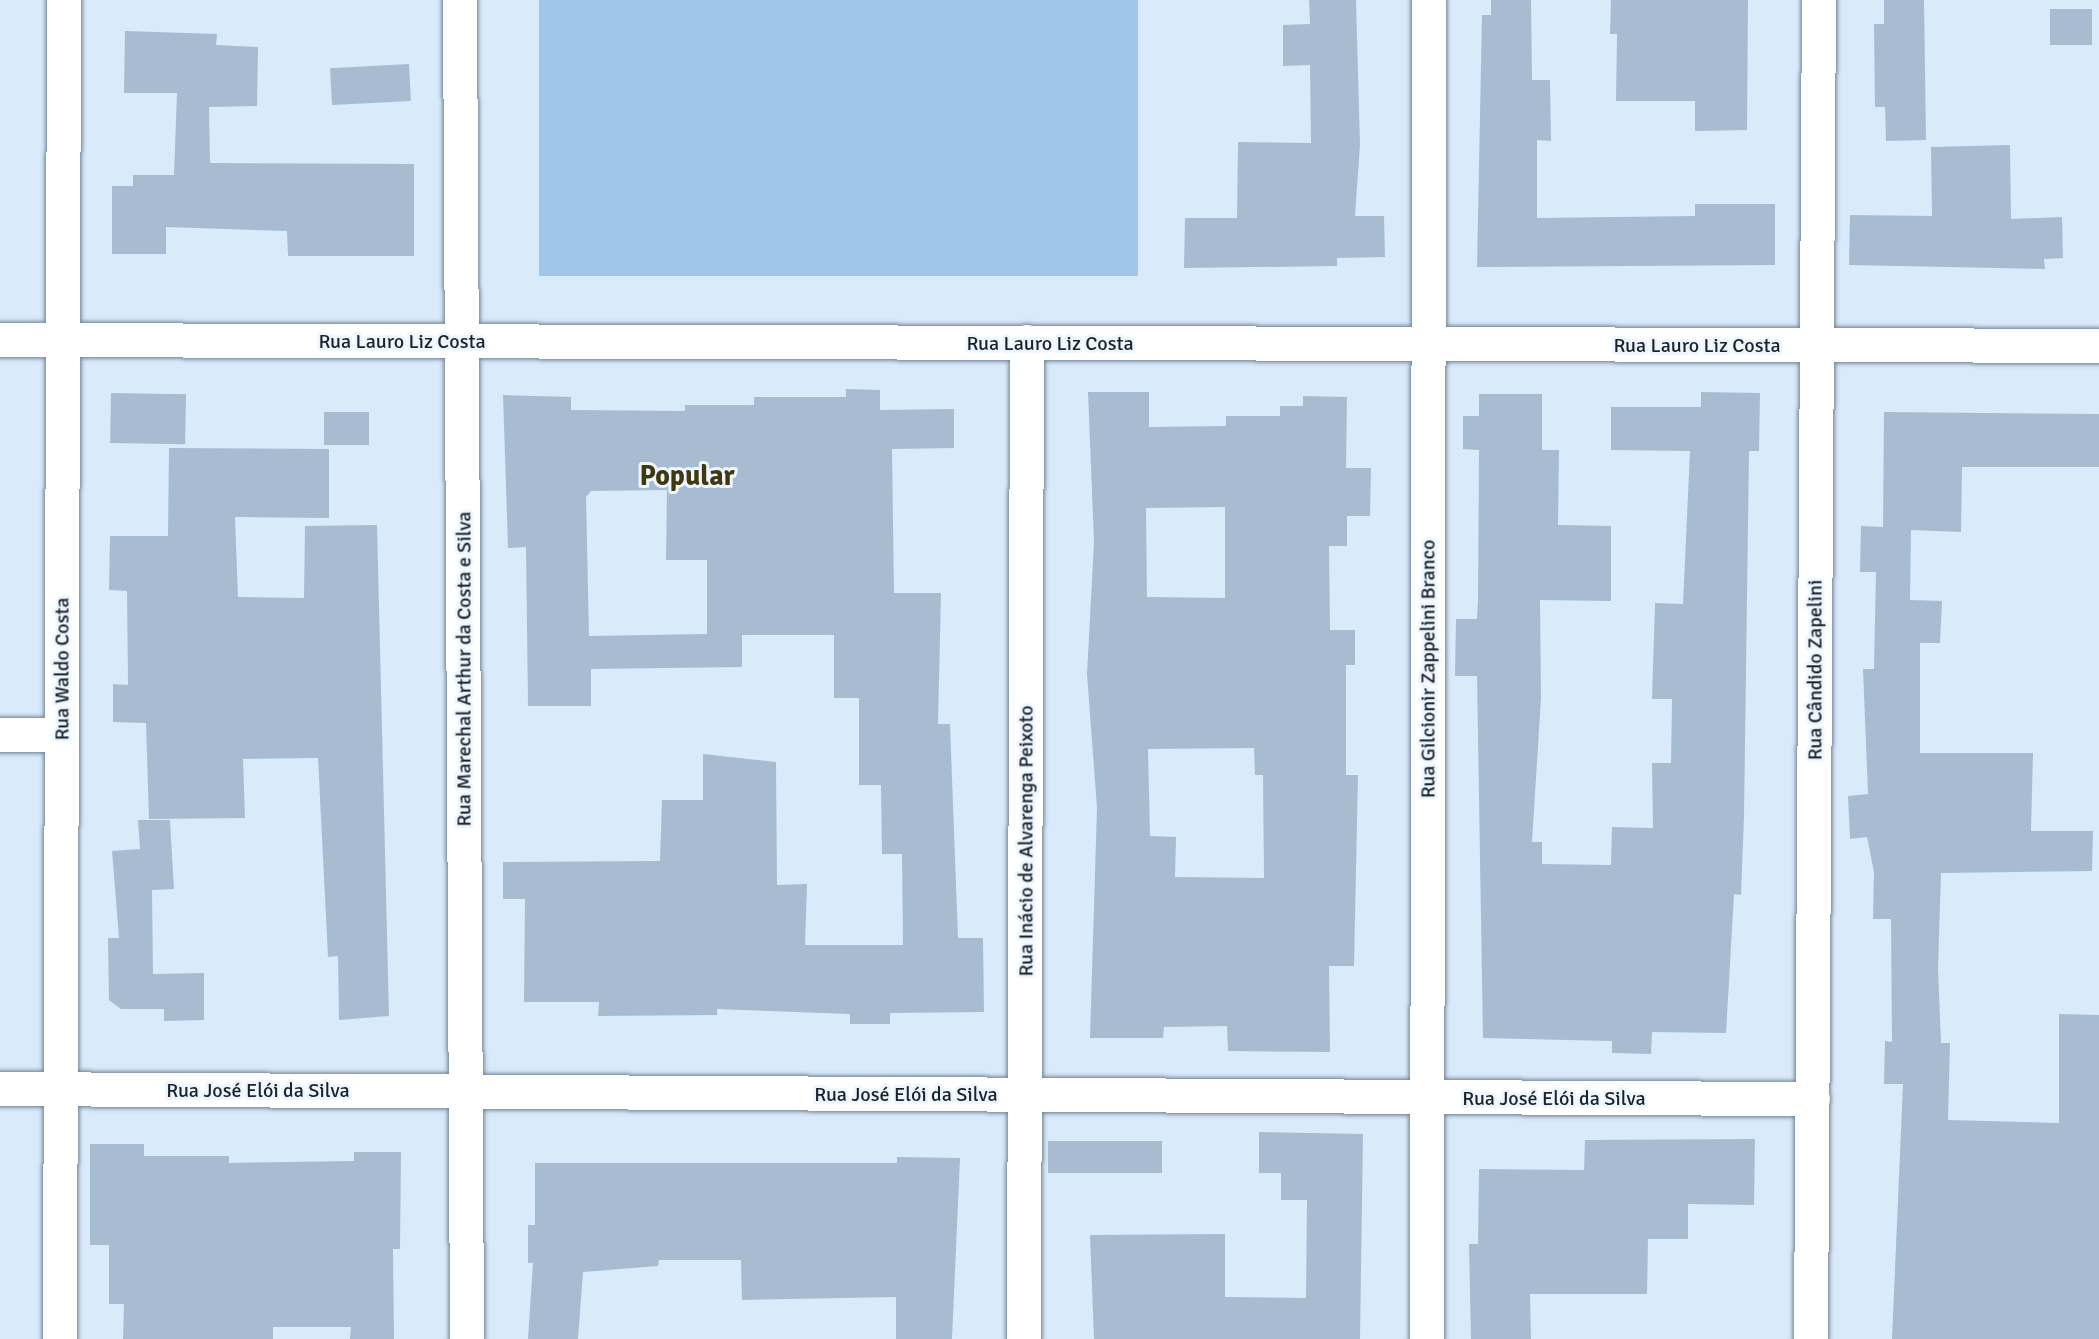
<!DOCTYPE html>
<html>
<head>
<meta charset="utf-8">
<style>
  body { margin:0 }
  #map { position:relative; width:2099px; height:1339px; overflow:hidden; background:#d9eafb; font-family:Signika,sans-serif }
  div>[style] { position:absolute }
  .green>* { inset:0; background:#a1c6eb; transform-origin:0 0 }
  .building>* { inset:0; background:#a7bcd0; transform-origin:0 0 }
  .roads { filter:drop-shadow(0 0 2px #728598) drop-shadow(0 0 2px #728598) }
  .street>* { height:34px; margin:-17px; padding:0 17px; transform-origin:17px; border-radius:17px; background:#fff }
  span { translate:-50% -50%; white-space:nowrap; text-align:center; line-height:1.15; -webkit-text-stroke:6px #edf6ff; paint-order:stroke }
  .street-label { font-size:20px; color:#1a222a }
  .district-label { font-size:28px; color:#40380e; font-weight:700 }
</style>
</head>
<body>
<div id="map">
  <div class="green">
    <i style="left:539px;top:0;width:599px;height:276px"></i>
  </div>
  <div class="building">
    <i style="clip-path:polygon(1309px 0,1356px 0,1360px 145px,1355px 216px,1384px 216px,1385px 257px,1337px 258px,1337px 266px,1184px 268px,1185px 218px,1237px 218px,1238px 142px,1311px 143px,1310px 65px,1283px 66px,1283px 25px,1310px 24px)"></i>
    <i style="clip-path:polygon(1491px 0,1531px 0,1532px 80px,1550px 80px,1551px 141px,1537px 140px,1537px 218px,1695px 216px,1695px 204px,1775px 204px,1775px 265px,1477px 267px,1482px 15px,1491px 15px)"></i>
    <i style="clip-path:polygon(1611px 0,1748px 0,1747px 130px,1695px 131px,1695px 101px,1616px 101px,1617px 34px,1610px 34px)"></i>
    <i style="clip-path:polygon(1884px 0,1924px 0,1926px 140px,1886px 141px,1885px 107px,1875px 107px,1874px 24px,1884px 24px)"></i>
    <i style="left:2092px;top:9px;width:36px;height:42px;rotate:90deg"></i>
    <i style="clip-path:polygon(125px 31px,217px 34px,216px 45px,258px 47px,257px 106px,209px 107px,210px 163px,414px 164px,414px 256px,288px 256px,287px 231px,166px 227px,166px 254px,112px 254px,112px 186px,133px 186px,133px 175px,174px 175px,177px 93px,124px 93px)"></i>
    <i style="left:409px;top:64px;width:37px;height:79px;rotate:87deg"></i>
    <i style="clip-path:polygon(2010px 145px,2011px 219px,2062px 217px,2063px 258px,2044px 259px,2045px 269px,1849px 265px,1850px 215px,1932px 216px,1931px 147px)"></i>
    <i style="clip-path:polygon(evenodd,846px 389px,880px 390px,880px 410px,954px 409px,954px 448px,892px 449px,894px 593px,941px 593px,938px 724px,950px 724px,958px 938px,983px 938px,984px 1012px,890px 1013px,890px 1024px,850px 1024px,850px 1014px,717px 1009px,717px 1015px,598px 1016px,599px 1002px,524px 1002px,525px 899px,503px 899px,503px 862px,660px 861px,662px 800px,703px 800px,703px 754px,776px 762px,777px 885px,807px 884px,805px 945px,903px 945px,902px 854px,882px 854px,881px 785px,859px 785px,859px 698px,834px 698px,834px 635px,742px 635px,742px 667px,591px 669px,591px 706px,528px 706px,526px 547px,508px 548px,503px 395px,571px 397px,571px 410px,685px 411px,685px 405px,754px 405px,754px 397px,846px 397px,846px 389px,667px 490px,666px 560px,707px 560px,707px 634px,589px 636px,586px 497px,591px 491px,667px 490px)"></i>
    <i style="clip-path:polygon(evenodd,1088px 392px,1149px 392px,1149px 427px,1226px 426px,1226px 416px,1280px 416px,1280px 406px,1303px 406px,1303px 396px,1347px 397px,1346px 468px,1371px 468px,1370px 516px,1347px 516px,1347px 546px,1329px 546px,1330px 630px,1355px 630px,1355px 665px,1346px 665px,1346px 775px,1358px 775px,1354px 966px,1329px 966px,1330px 1052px,1228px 1051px,1227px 1026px,1164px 1027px,1163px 1038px,1090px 1038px,1097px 808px,1087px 674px,1094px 542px,1088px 392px,1225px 507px,1225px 598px,1147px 597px,1146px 508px,1225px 507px,1088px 392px,1254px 748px,1255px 775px,1263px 775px,1264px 878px,1175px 877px,1176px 837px,1150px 836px,1148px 749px,1254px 748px)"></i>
    <i style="clip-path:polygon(1701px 392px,1760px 393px,1759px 451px,1749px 451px,1744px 817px,1741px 895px,1734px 894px,1726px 1033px,1652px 1032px,1651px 1054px,1612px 1053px,1612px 1041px,1483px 1038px,1477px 676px,1455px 676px,1456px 619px,1477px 619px,1478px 600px,1479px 450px,1463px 449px,1463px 416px,1479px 416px,1479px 394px,1542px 394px,1542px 450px,1559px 450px,1558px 525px,1611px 526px,1611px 601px,1540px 600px,1541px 698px,1532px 842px,1542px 842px,1542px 864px,1611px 865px,1612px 827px,1653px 828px,1652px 763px,1671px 763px,1672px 699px,1652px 699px,1655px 603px,1683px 604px,1690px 451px,1611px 450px,1611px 407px,1701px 407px)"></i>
    <i style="left:111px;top:393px;width:75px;height:50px;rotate:1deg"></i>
    <i style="left:324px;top:412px;width:45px;height:33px"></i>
    <i style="clip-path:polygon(1884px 412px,2099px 414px,2099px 467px,1962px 467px,1961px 532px,1911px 530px,1910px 600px,1942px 601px,1940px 643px,1920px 643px,1920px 753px,2033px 753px,2031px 831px,2093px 831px,2092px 871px,1941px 873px,1938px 968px,1941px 1043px,1950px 1043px,1948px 1120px,2059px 1123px,2059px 1014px,2099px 1015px,2099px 1339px,1892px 1339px,1903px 1084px,1884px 1084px,1885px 1041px,1892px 1042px,1891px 919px,1873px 919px,1874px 872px,1867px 837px,1850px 839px,1848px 796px,1868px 794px,1863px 669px,1874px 669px,1876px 572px,1860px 572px,1861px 526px,1883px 527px)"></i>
    <i style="clip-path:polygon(169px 448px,329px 449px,329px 518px,235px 517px,238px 597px,304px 598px,305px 526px,377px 525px,389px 1016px,339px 1020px,338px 956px,328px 957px,318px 758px,243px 759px,245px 818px,149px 819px,146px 723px,113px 722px,113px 684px,128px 685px,127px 591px,109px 590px,110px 536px,168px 536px)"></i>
    <i style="clip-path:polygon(138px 820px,170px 820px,174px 889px,152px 890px,153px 974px,204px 973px,204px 1020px,164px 1021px,164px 1009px,121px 1009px,109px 1000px,108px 938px,119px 938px,112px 851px,140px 849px)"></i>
    <i style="clip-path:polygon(1259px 1132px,1363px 1134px,1360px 1339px,1094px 1339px,1090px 1235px,1225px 1234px,1225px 1297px,1306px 1298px,1307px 1200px,1281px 1200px,1281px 1173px,1259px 1173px)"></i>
    <i style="clip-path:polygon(1755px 1139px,1754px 1205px,1688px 1204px,1688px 1239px,1648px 1239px,1647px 1294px,1530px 1294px,1531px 1339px,1471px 1339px,1469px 1244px,1478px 1244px,1479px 1169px,1584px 1170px,1585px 1140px)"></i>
    <i style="left:1162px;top:1141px;width:32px;height:114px;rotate:90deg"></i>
    <i style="clip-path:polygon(90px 1144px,144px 1144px,144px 1156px,229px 1156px,229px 1163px,354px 1161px,354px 1152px,401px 1152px,400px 1249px,393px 1249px,394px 1339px,350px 1339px,351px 1327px,273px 1327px,273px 1339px,123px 1339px,124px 1304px,109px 1304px,109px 1245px,90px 1245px)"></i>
    <i style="clip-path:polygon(897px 1157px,960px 1158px,952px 1339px,896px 1339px,896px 1297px,742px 1300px,741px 1260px,659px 1260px,658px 1266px,583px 1272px,578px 1339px,528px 1339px,533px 1263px,528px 1263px,528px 1225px,535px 1225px,535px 1163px,897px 1163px)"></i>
  </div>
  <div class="roads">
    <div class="street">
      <i style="left:460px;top:0;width:1339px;rotate:89.7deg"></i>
      <i style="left:0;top:340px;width:2099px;rotate:0.16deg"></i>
      <i style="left:0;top:735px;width:61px"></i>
      <i style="left:0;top:1089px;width:1813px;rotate:0.32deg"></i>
      <i style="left:60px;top:1339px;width:1339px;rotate:-89.83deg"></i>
      <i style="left:1024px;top:1339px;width:997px;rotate:-89.83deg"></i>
      <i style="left:1427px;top:1339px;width:1339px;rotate:-89.91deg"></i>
      <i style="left:1811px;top:1339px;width:1339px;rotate:-89.66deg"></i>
    </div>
  </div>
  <div class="street-label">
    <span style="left:402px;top:341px">Rua Lauro Liz Costa</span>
    <span style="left:1050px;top:343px">Rua Lauro Liz Costa</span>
    <span style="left:1697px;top:345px">Rua Lauro Liz Costa</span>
    <span style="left:62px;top:669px;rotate:-90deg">Rua Waldo Costa</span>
    <span style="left:464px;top:669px;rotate:-90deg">Rua Marechal Arthur da Costa e Silva</span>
    <span style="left:1428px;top:669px;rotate:-90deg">Rua Gilcionir Zappelini Branco</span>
    <span style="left:1815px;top:670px;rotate:-90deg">Rua Cândido Zapelini</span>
    <span style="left:1026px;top:841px;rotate:-90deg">Rua Inácio de Alvarenga Peixoto</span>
    <span style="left:258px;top:1090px">Rua José Elói da Silva</span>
    <span style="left:906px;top:1094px">Rua José Elói da Silva</span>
    <span style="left:1554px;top:1098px">Rua José Elói da Silva</span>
  </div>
  <div class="district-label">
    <span style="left:687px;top:476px">Popular</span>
  </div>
</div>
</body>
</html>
